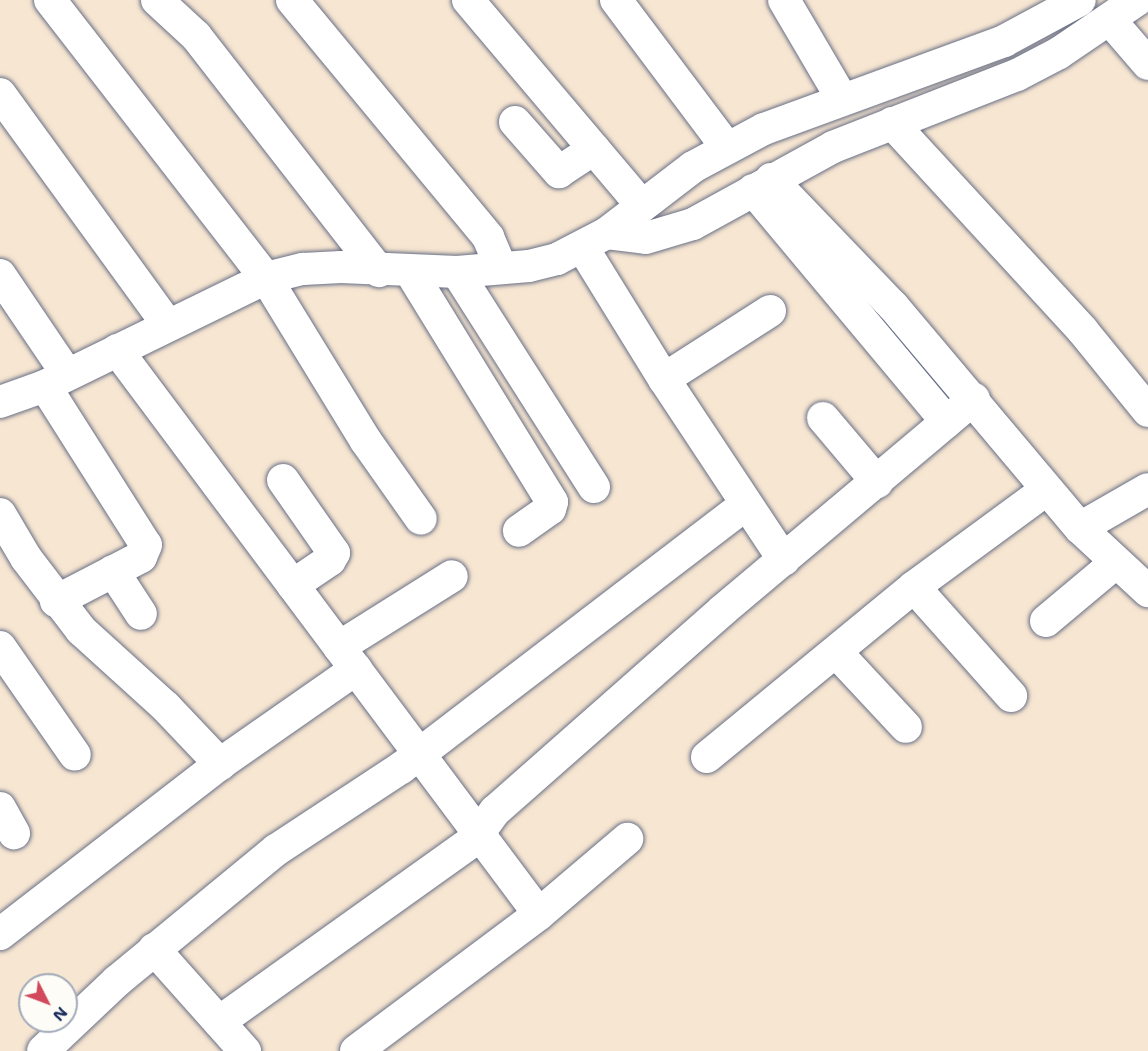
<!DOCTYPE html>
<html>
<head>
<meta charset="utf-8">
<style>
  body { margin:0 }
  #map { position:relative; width:1148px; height:1051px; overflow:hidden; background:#f7e6d1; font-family:"Shantell Sans",sans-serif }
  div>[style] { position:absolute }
  .roads { filter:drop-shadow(0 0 2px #686f86) drop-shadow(0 0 2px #686f86) }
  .minor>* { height:32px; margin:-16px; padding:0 16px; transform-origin:16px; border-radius:16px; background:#fff }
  span { translate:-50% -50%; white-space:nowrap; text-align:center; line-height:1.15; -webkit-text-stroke:4.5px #fdfcf7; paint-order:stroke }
  .north { position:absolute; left:18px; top:973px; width:60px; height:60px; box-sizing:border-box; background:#fdfcf7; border:2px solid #a3aaba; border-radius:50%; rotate:132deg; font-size:16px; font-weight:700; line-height:24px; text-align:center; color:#1b2f5e }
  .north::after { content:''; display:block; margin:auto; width:21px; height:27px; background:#d1495b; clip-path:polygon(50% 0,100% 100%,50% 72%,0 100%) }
</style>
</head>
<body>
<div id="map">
  <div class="roads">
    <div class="minor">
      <i style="left:50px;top:0;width:352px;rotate:52.2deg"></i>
      <i style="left:266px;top:278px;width:191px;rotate:58.5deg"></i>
      <i style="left:366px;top:441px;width:95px;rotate:54.8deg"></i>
      <i style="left:157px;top:0;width:53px;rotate:42.7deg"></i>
      <i style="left:196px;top:36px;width:298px;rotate:52.1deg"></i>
      <i style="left:292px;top:0;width:308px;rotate:50.4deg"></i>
      <i style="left:488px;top:237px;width:33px;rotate:67deg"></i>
      <i style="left:468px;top:0;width:268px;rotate:49.8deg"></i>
      <i style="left:616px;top:0;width:185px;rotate:53.1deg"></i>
      <i style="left:784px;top:0;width:113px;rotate:59.6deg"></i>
      <i style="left:1110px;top:20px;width:58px;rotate:49.2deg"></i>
      <i style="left:0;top:94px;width:286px;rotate:54deg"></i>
      <i style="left:515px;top:122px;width:67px;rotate:48.7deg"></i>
      <i style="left:559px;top:172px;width:42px;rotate:-33.3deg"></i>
      <i style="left:892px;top:123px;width:282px;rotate:47.4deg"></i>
      <i style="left:1083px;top:331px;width:103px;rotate:50.9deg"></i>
      <i style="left:771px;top:179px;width:176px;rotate:46.2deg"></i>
      <i style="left:893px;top:306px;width:290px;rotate:49.9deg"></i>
      <i style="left:1080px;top:528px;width:93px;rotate:42.8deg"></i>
      <i style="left:753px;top:190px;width:302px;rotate:50.1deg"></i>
      <i style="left:607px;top:233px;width:39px;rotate:7deg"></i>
      <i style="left:646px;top:238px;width:49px;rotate:-16.6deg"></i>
      <i style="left:693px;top:224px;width:160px;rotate:-28.8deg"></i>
      <i style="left:833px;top:147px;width:198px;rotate:-21.4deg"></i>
      <i style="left:1017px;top:75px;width:47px;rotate:-27.6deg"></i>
      <i style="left:1059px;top:53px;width:94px;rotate:-34.2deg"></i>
      <i style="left:583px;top:248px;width:154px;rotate:58.3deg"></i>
      <i style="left:664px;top:379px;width:217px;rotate:56.5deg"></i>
      <i style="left:410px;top:271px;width:271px;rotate:58.4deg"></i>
      <i style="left:552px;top:502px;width:7px;rotate:106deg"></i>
      <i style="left:550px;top:509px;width:38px;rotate:145deg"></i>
      <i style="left:457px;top:272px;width:255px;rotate:57.5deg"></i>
      <i style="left:0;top:275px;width:120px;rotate:55.9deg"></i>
      <i style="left:117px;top:350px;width:704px;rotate:53.2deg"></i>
      <i style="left:664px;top:379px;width:126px;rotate:-32.7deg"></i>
      <i style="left:45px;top:386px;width:188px;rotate:57.6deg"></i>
      <i style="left:146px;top:545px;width:13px;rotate:113deg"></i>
      <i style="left:141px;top:557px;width:96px;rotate:152.6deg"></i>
      <i style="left:0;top:402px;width:48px;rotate:-19.6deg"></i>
      <i style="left:45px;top:386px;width:246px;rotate:-26deg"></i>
      <i style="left:266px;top:278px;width:38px;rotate:-14deg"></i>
      <i style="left:303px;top:269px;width:38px;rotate:-3deg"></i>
      <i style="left:341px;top:267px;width:116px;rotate:2.5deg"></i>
      <i style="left:457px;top:272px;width:72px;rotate:-4.8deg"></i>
      <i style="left:529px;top:266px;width:29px;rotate:-14deg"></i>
      <i style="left:557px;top:259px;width:56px;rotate:-27.5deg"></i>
      <i style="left:607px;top:233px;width:108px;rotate:-37.5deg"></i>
      <i style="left:693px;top:167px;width:81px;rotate:-28.2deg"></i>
      <i style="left:764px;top:129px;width:256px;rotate:-20.1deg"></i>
      <i style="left:1004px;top:41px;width:86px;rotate:-28.3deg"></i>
      <i style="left:823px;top:418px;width:84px;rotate:49.8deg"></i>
      <i style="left:283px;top:480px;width:89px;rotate:55.1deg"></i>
      <i style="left:334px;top:553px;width:8px;rotate:120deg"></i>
      <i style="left:330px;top:560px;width:45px;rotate:146deg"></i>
      <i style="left:0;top:514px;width:51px;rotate:59.4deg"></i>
      <i style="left:26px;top:558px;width:91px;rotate:52.6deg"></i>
      <i style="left:81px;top:630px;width:115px;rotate:42.2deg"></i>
      <i style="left:166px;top:707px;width:79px;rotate:46.5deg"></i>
      <i style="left:1080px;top:528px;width:78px;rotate:-29.8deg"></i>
      <i style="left:113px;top:571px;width:51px;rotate:56.9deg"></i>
      <i style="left:914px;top:587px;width:146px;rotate:48.3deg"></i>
      <i style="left:1046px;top:621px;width:90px;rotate:-40deg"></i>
      <i style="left:0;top:647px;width:131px;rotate:55.2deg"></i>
      <i style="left:339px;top:647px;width:133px;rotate:-32.1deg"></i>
      <i style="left:837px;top:653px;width:101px;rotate:47deg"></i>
      <i style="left:707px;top:757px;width:268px;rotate:-39.4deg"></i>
      <i style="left:914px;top:587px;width:164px;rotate:-36.3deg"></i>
      <i style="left:0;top:808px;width:29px;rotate:61deg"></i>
      <i style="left:0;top:934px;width:278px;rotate:-37.7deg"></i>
      <i style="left:220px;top:764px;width:166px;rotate:-34.9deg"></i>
      <i style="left:154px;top:949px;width:137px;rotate:48.3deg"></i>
      <i style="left:219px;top:1022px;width:312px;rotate:-35.5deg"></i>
      <i style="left:473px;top:841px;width:37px;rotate:-54deg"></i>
      <i style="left:495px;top:811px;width:304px;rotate:-41.4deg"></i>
      <i style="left:723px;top:610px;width:328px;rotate:-40.1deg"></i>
      <i style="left:43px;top:1051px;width:102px;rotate:-43.4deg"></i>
      <i style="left:117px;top:981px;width:206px;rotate:-39.5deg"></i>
      <i style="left:276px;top:850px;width:149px;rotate:-33.3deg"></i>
      <i style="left:401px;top:768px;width:434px;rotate:-37.4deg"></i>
      <i style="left:356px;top:1051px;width:229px;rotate:-36.8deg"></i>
      <i style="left:539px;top:914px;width:116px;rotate:-40.4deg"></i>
    </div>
  </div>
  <div class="north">N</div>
</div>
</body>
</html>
